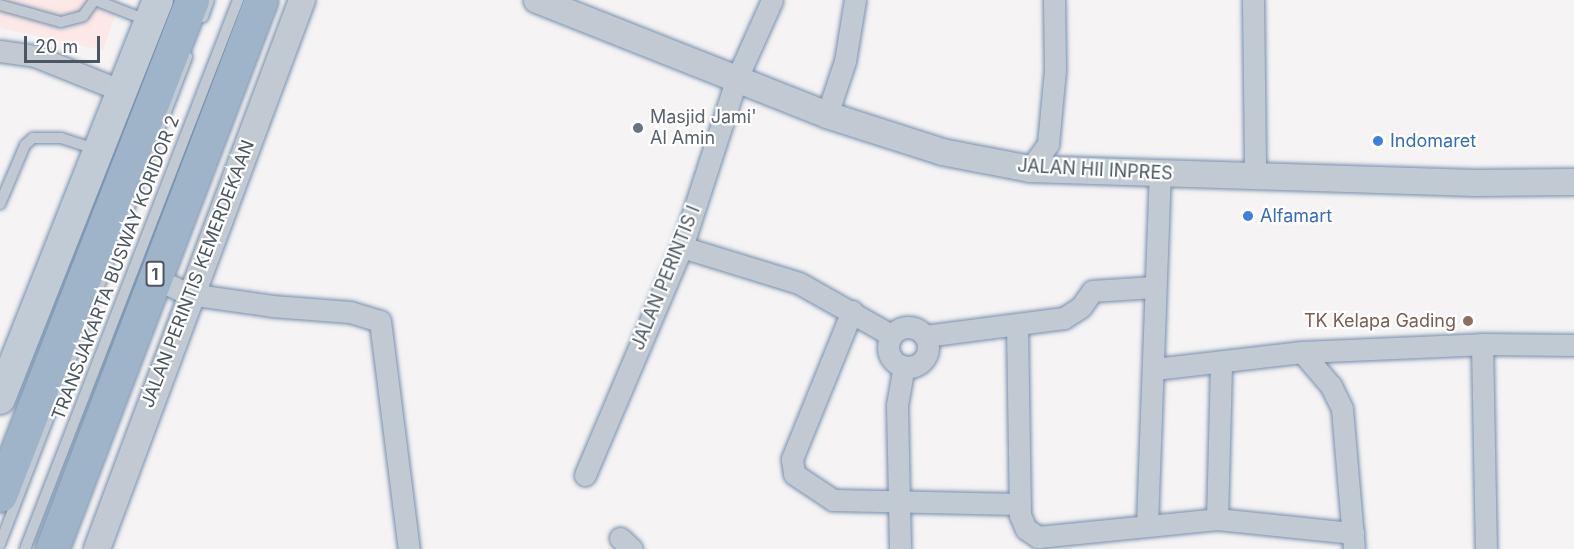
<!DOCTYPE html>
<html>
<head>
<meta charset="utf-8">
<style>
  body { margin:0 }
  #map { position:relative; width:1574px; height:549px; overflow:hidden; background:#f5f3f3; font-family:Inter,sans-serif }
  div>[style] { position:absolute }
  .medical>* { inset:0; background:#fce8e6 }
  .roads { filter:drop-shadow(0 0 2px #7690ad) drop-shadow(0 0 2px #7690ad) }
  .service>* { height:10px; margin:-5px; padding:0 5px; transform-origin:5px; border-radius:5px; background:#c1cad2 }
  .minor>* { height:21px; margin:-10.5px; padding:0 10.5px; transform-origin:10.5px; border-radius:10.5px; background:#c1cad2 }
  .minor>.ring { margin:-10.5px; padding:0; box-sizing:content-box; background:none; border:21px solid #c1cad2; border-radius:50% }
  .tertiary>* { height:26px; margin:-13px; padding:0 13px; transform-origin:13px; border-radius:13px; background:#c1cad2 }
  .secondary>* { height:30px; margin:-15px; padding:0 15px; transform-origin:15px; border-radius:15px; background:#c1cbd6 }
  .trunk>* { height:33px; margin:-16.5px; padding:0 16.5px; transform-origin:16.5px; border-radius:16.5px; background:#9fb4c9 }
  .dots>* { width:16px; height:16px; translate:-50% -50%; box-sizing:border-box; border:3px solid #fff; border-radius:50% }
  span { translate:-50% -50%; white-space:nowrap; text-align:center; line-height:1.15; -webkit-text-stroke:4.5px #fff; paint-order:stroke }
  .shield-label span { padding:2px 4px; background:#fff; border:2px solid; border-radius:4px; -webkit-text-stroke-width:0 }
  .shield-label { font-size:16px; color:#4a5661; font-weight:700 }
  .worship-label { font-size:18px; color:#5b616d }
  .left { translate:0 -50%; text-align:left }
  .shop-label { font-size:18px; color:#366cbe }
  .street-label { font-size:18px; color:#4a5661 }
  .education-label { font-size:18px; color:#785e54 }
  .right { translate:-100% -50%; text-align:right }
  .scale { position:absolute; left:24px; top:36px; width:76px; height:27px; box-sizing:border-box; border:3px solid #4a5661; border-top:0; padding-left:8px; font-size:18px; line-height:21px; white-space:nowrap; color:#4a5661; -webkit-text-stroke:4px #fff; paint-order:stroke }
</style>
</head>
<body>
<div id="map">
  <div class="medical">
    <i style="clip-path:polygon(0 0,120px 0,103px 50px,0 28px)"></i>
  </div>
  <div class="roads">
    <div class="service">
      <i style="left:95px;top:0;width:58px;rotate:21.3deg"></i>
      <i style="left:0;top:5px;width:63px;rotate:15.6deg"></i>
      <i style="left:61px;top:22px;width:23px;rotate:-15deg"></i>
      <i style="left:83px;top:16px;width:19px;rotate:-54deg"></i>
      <i style="left:203px;top:17px;width:18px;rotate:-71deg"></i>
      <i style="left:0;top:204px;width:64px;rotate:-67deg"></i>
      <i style="left:25px;top:145px;width:11px;rotate:-41deg"></i>
      <i style="left:33px;top:138px;width:28px"></i>
      <i style="left:61px;top:138px;width:39px;rotate:18deg"></i>
      <i style="left:0;top:544px;width:522px;rotate:-68.99deg"></i>
      <i style="left:25px;top:549px;width:589px;rotate:-68.79deg"></i>
    </div>
    <div class="minor">
      <i style="left:1253px;top:0;width:176px;rotate:89.3deg"></i>
      <i style="left:0;top:51px;width:35px;rotate:8deg"></i>
      <i style="left:35px;top:56px;width:94px;rotate:21.9deg"></i>
      <i style="left:827px;top:115px;width:57px;rotate:-71.6deg"></i>
      <i style="left:845px;top:61px;width:62px;rotate:-80.7deg"></i>
      <i style="left:1030px;top:169px;width:31px;rotate:-54deg"></i>
      <i style="left:1048px;top:144px;width:74px;rotate:-84.6deg"></i>
      <i style="left:1055px;top:70px;width:70px;rotate:-90.8deg"></i>
      <i style="left:682px;top:247px;width:122px;rotate:17.1deg"></i>
      <i style="left:799px;top:283px;width:106px;rotate:29.5deg"></i>
      <i style="left:154px;top:278px;width:38px;rotate:25deg"></i>
      <i style="left:189px;top:294px;width:84px;rotate:8.2deg"></i>
      <i style="left:272px;top:306px;width:78px;rotate:4.4deg"></i>
      <i style="left:350px;top:312px;width:31px;rotate:17deg"></i>
      <i style="left:380px;top:321px;width:230px;rotate:82.8deg"></i>
      <i style="left:852px;top:311px;width:160px;rotate:112.1deg"></i>
      <i style="left:792px;top:459px;width:15px;rotate:82deg"></i>
      <i style="left:794px;top:474px;width:47px;rotate:33.7deg"></i>
      <i style="left:833px;top:500px;width:187px;rotate:1.2deg"></i>
      <i style="left:1017px;top:325px;width:190px;rotate:89.1deg"></i>
      <i style="left:1020px;top:515px;width:15px;rotate:67deg"></i>
      <i style="left:1026px;top:529px;width:14px;rotate:34deg"></i>
      <i style="left:1038px;top:537px;width:180px;rotate:-5.7deg"></i>
      <i style="left:1217px;top:519px;width:137px;rotate:5.9deg"></i>
      <i class="ring" style="left:888px;top:327px;width:19px;height:19px"></i>
      <i style="left:925px;top:336px;width:140px;rotate:-7.4deg"></i>
      <i style="left:1064px;top:318px;width:20px;rotate:-33deg"></i>
      <i style="left:1081px;top:307px;width:19px;rotate:-55deg"></i>
      <i style="left:1092px;top:291px;width:62px;rotate:-3.7deg"></i>
      <i style="left:1482px;top:344px;width:205px;rotate:88.9deg"></i>
      <i style="left:1302px;top:352px;width:45px;rotate:49.5deg"></i>
      <i style="left:1331px;top:386px;width:25px;rotate:64deg"></i>
      <i style="left:1342px;top:409px;width:141px;rotate:85.1deg"></i>
      <i style="left:1155px;top:369px;width:148px;rotate:-6.6deg"></i>
      <i style="left:1302px;top:352px;width:180px;rotate:-2.5deg"></i>
      <i style="left:1482px;top:344px;width:92px;rotate:0.6deg"></i>
      <i style="left:585px;top:475px;width:248px;rotate:-67deg"></i>
      <i style="left:682px;top:247px;width:178px;rotate:-72deg"></i>
      <i style="left:737px;top:78px;width:85px;rotate:-65.8deg"></i>
      <i style="left:1217px;top:519px;width:156px;rotate:-88.5deg"></i>
      <i style="left:1147px;top:524px;width:351px;rotate:-87.9deg"></i>
      <i style="left:620px;top:538px;width:16px;rotate:43deg"></i>
      <i style="left:900px;top:549px;width:144px;rotate:-91.2deg"></i>
      <i style="left:897px;top:405px;width:39px;rotate:-80deg"></i>
    </div>
    <div class="tertiary">
      <i style="left:537px;top:0;width:312px;rotate:21.6deg"></i>
      <i style="left:827px;top:115px;width:121px;rotate:17.8deg"></i>
      <i style="left:942px;top:152px;width:90px;rotate:10.9deg"></i>
      <i style="left:1030px;top:169px;width:445px;rotate:1.8deg"></i>
      <i style="left:1475px;top:183px;width:99px;rotate:-0.6deg"></i>
      <i style="left:97px;top:549px;width:586px;rotate:-69.52deg"></i>
    </div>
    <div class="secondary">
      <i style="left:0;top:399px;width:429px;rotate:-68.4deg"></i>
    </div>
    <div class="trunk">
      <i style="left:0;top:495px;width:531px;rotate:-68.8deg"></i>
      <i style="left:52px;top:549px;width:587px;rotate:-69.16deg"></i>
    </div>
  </div>
  <div class="dots">
    <i style="left:638px;top:128px;background:#6b7280"></i>
    <i style="left:1378px;top:141px;background:#3f7fe0"></i>
    <i style="left:1248px;top:216px;background:#3f7fe0"></i>
    <i style="left:1468px;top:321px;background:#8d6e63"></i>
  </div>
  <div class="shield-label">
    <span style="left:155px;top:274px">1</span>
  </div>
  <div class="worship-label">
    <span class="left" style="left:650px;top:128px">Masjid Jami'<br>Al Amin</span>
  </div>
  <div class="shop-label">
    <span class="left" style="left:1390px;top:141px">Indomaret</span>
    <span class="left" style="left:1260px;top:216px">Alfamart</span>
  </div>
  <div class="street-label">
    <span style="left:1095px;top:170px;rotate:3deg">JALAN HII INPRES</span>
    <span style="left:116px;top:268px;rotate:-69deg">TRANSJAKARTA BUSWAY KORIDOR 2</span>
    <span style="left:198px;top:274px;rotate:-69deg">JALAN PERINTIS KEMERDEKAAN</span>
    <span style="left:666px;top:278px;rotate:-68deg">JALAN PERINTIS I</span>
  </div>
  <div class="education-label">
    <span class="right" style="left:1456px;top:321px">TK Kelapa Gading</span>
  </div>
  <div class="scale">20 m</div>
</div>
</body>
</html>
